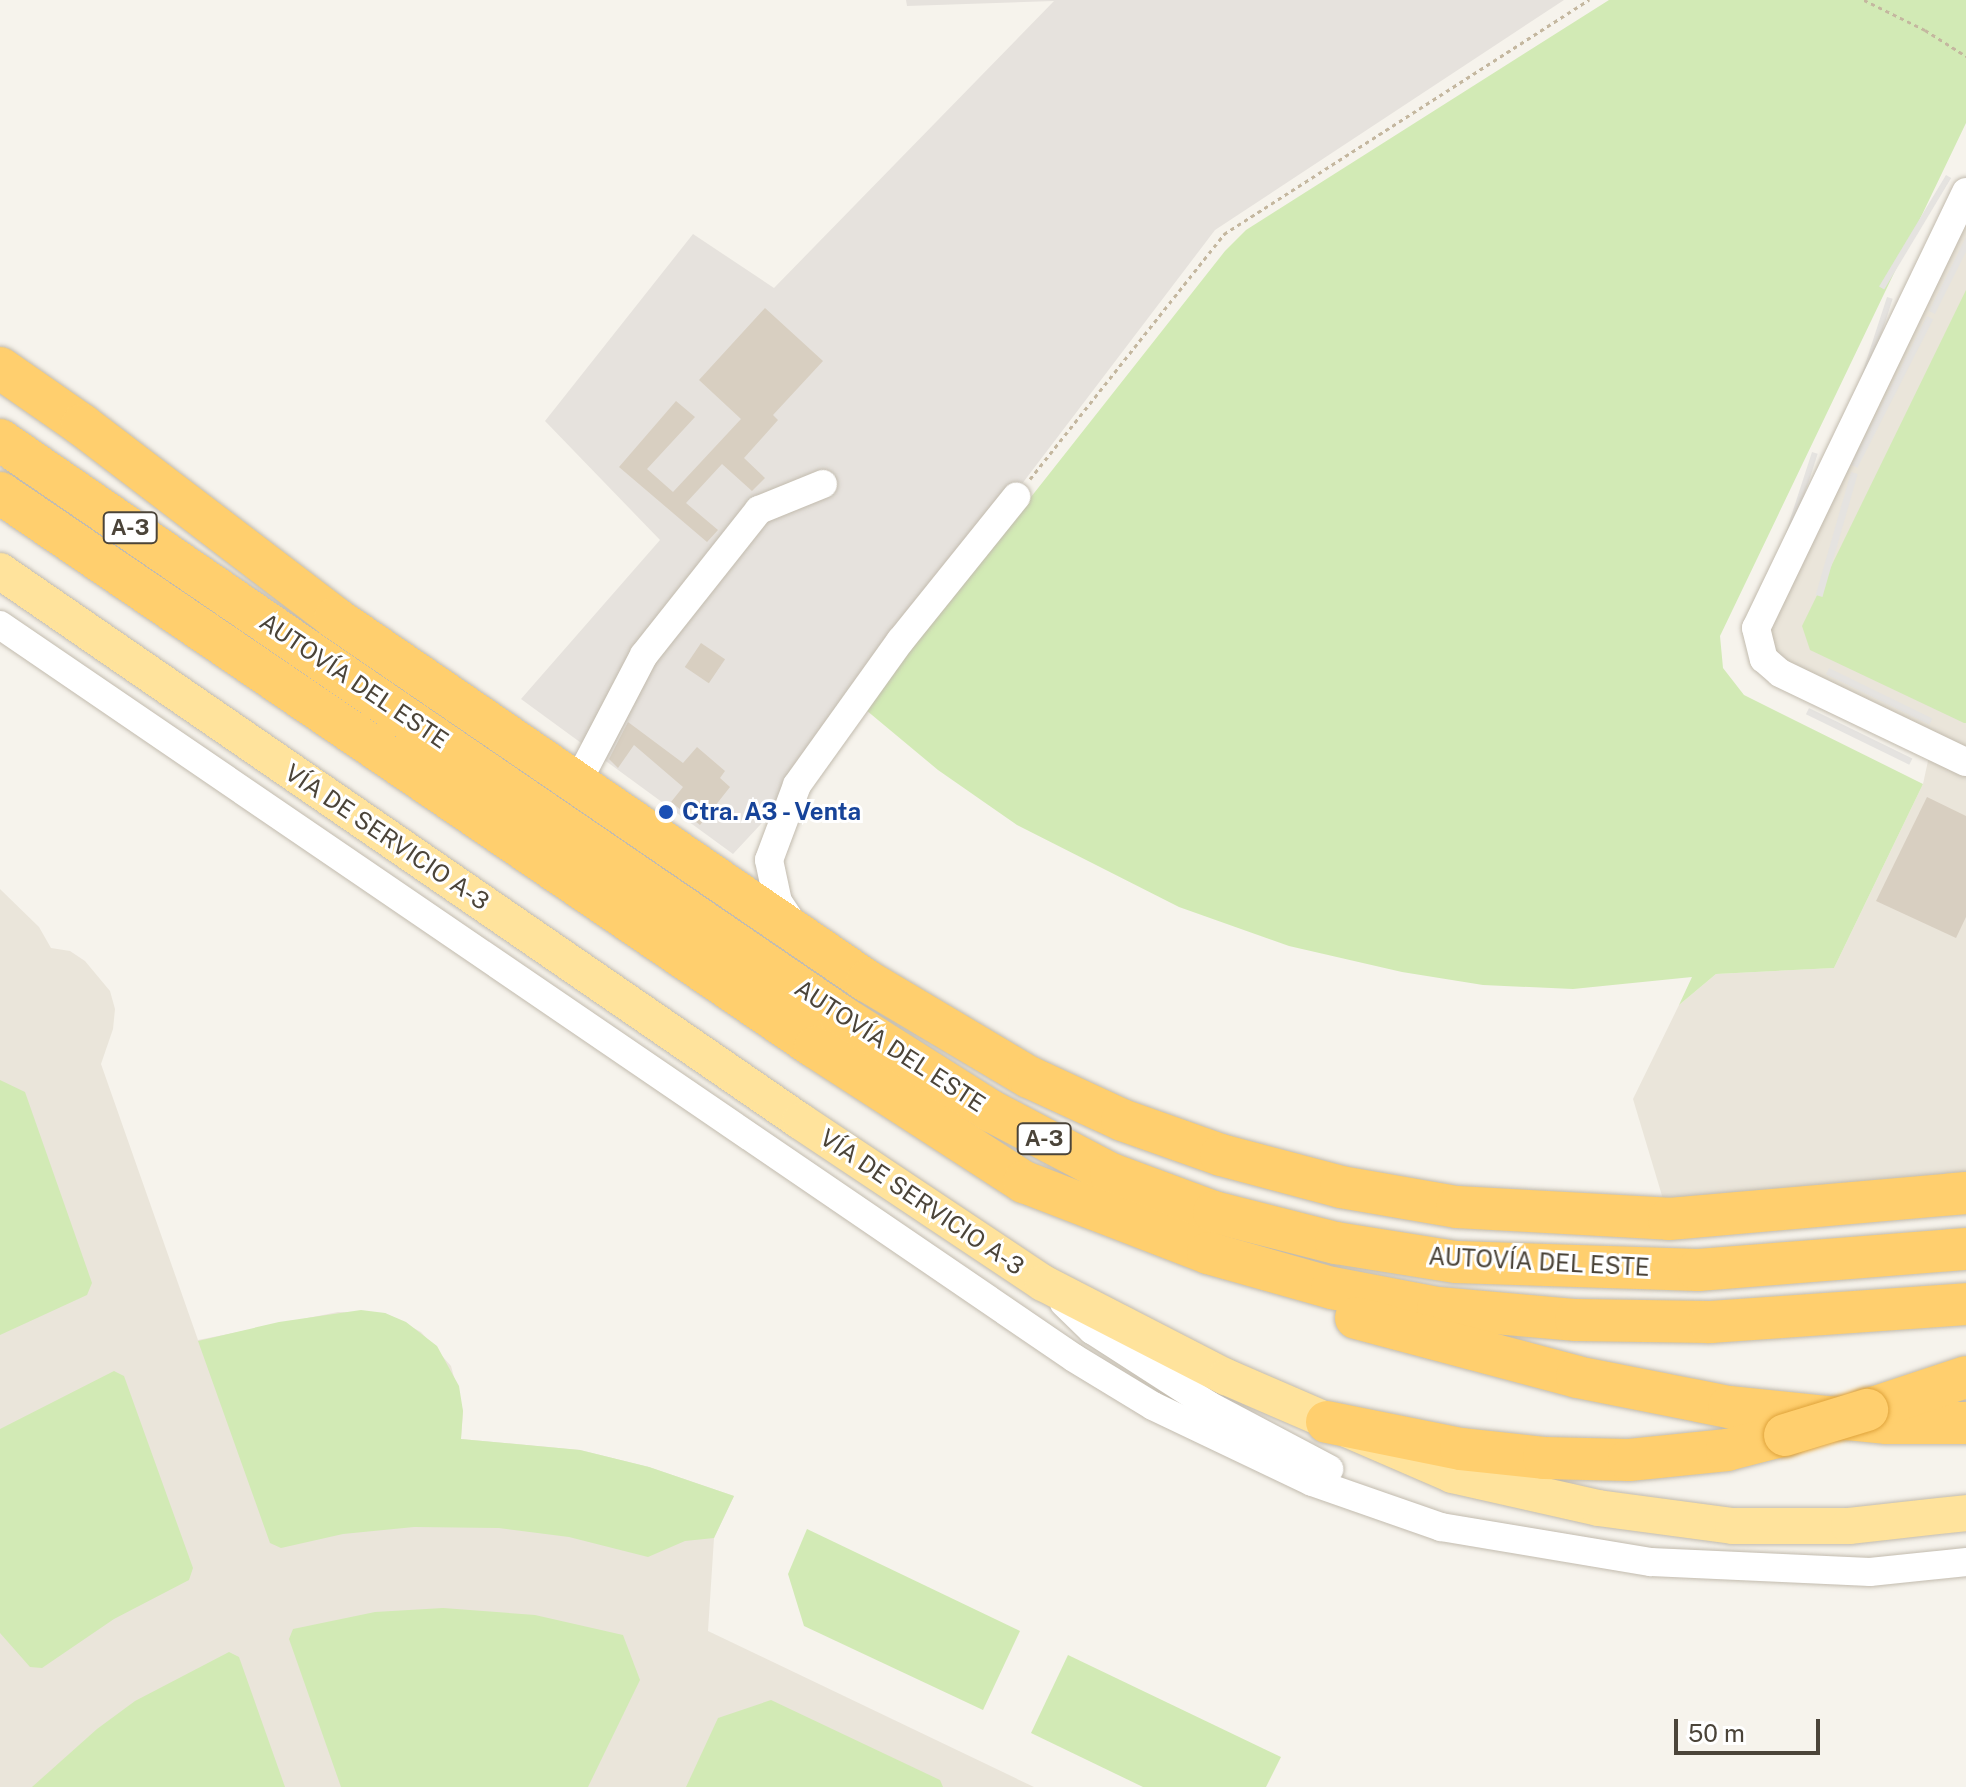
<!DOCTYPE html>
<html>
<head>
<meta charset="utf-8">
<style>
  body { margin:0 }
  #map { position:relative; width:1966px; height:1787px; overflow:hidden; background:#f6f3ec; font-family:"Public Sans",sans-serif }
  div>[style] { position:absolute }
  .residential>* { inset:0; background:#eae5da }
  .industrial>* { inset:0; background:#e6e2dd }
  .green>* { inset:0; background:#d2eab5 }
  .parking>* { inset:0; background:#e5e3e0; transform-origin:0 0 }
  .building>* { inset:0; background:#d8cfc1; transform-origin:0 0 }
  .path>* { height:3px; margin-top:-1.5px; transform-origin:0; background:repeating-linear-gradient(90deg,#c4b79f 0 4px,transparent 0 8px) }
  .roads { filter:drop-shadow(0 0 2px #c2bbae) drop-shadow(0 0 2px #c2bbae) }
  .minor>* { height:28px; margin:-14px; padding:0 14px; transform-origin:14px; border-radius:14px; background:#fff }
  .major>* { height:36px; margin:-18px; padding:0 18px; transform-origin:18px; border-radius:18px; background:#ffe39c }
  .highway>* { height:42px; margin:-21px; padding:0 21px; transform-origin:21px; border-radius:21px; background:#ffcf6e }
  .bridges { filter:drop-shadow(0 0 2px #e0a43c) drop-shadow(0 0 2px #e0a43c) }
  .highway-bridge>* { height:42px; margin:-21px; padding:0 21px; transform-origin:21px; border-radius:21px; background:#ffcf6e }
  .dots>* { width:22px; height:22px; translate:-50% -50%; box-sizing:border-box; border:4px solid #fff; border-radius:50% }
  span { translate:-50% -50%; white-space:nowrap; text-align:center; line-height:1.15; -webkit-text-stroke:6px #fff; paint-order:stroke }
  .shield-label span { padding:2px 6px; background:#fff; border:2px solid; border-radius:6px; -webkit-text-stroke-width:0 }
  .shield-label { font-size:22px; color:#4b4439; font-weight:700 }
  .street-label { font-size:24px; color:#4b4439 }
  .transit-label { font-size:24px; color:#164399; font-weight:700 }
  .left { translate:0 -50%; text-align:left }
  .scale { position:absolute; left:1674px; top:1719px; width:146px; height:36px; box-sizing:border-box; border:4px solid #4b4439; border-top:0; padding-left:10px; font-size:24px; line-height:28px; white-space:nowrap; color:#4b4439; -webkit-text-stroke:6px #fff; paint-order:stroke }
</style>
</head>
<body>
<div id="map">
  <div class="residential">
    <i style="clip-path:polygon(1966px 192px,1966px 1193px,1669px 1219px,1633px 1099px,1679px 1005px,1716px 974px,1834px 968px,1923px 784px,1931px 747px,1780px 673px,1757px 638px)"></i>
    <i style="clip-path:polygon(0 889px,39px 927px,51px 948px,70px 951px,85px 961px,110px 991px,115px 1009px,113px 1029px,101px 1064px,198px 1340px,338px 1312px,385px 1313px,421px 1332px,451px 1366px,463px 1411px,461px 1439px,580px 1450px,649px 1467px,734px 1496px,714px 1538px,708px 1631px,1034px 1787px,0 1787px)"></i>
  </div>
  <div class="industrial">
    <i style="clip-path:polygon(906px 0,1564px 0,1215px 230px,774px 810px,733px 854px,521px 699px,660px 540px,545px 421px,693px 234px,774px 288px,1054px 1px,907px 6px)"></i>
  </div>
  <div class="green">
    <i style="clip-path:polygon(1609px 0,1966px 0,1966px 123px,1720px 636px,1723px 668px,1744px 695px,1923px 784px,1834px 968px,1716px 974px,1679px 1005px,1692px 977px,1573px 989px,1483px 985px,1402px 972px,1289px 946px,1179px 907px,1017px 825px,938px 770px,866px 710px,928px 621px,960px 587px,1225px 251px,1246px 230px)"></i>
    <i style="clip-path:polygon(1966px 290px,1966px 723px,1964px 723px,1810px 650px,1802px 626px)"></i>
    <i style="clip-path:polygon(0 1080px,25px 1092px,92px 1283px,87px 1295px,0 1335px)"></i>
    <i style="clip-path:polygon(361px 1310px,385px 1313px,406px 1322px,437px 1346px,459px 1386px,463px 1411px,461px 1439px,580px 1450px,649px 1467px,734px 1496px,714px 1538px,685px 1541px,648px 1557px,569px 1537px,499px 1528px,414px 1527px,343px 1534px,281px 1548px,270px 1543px,198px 1341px,279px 1322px)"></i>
    <i style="clip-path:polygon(114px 1371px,124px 1376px,193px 1568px,189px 1580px,114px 1619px,42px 1668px,30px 1667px,0 1633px,0 1429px)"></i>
    <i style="clip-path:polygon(807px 1529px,1020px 1631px,983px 1710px,804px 1626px,788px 1574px)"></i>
    <i style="clip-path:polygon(443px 1608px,535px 1615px,623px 1635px,640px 1680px,588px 1787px,341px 1787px,289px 1639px,293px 1629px,375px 1612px)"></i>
    <i style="clip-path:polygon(229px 1652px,239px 1657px,285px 1787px,32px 1787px,97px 1729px,135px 1701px)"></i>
    <i style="clip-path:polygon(1068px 1655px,1281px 1757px,1266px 1787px,1143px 1787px,1031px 1733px)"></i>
    <i style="clip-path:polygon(771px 1700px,940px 1780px,943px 1787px,686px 1787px,718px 1718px)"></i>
  </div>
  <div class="parking">
    <i style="left:1946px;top:175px;width:6px;height:130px;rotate:31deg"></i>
    <i style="clip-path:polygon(1966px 237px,1966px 252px,1935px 314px,1929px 311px)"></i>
    <i style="left:1887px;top:297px;width:6px;height:167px;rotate:18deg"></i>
    <i style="left:1927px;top:316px;width:7px;height:167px;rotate:27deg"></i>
    <i style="left:1812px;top:452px;width:6px;height:129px;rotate:18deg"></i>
    <i style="left:1851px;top:472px;width:7px;height:128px;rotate:16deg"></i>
    <i style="left:1829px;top:668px;width:115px;height:7px;rotate:26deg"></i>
    <i style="left:1809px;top:708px;width:115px;height:7px;rotate:26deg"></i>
  </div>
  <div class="building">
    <i style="clip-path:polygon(765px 308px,823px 361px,773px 415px,778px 420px,744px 458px,765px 478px,752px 491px,722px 464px,686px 503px,718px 530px,707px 542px,619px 467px,676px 401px,695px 417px,647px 469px,673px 492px,741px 419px,699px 380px)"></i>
    <i style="left:701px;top:643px;width:29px;height:29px;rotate:34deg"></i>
    <i style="clip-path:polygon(628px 722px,683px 763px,697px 747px,725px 771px,720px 778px,730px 787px,700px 825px,671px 802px,683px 787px,634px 745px,618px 768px,609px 759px)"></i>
    <i style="clip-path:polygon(1927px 797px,1966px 816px,1966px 917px,1956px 938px,1876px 901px)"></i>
  </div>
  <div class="path">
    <i style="left:1864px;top:0;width:68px;rotate:26.2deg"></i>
    <i style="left:1925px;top:30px;width:49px;rotate:32.4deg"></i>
    <i style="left:1030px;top:479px;width:313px;rotate:-51.6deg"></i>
    <i style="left:1224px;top:234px;width:434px;rotate:-32.7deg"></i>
  </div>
  <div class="roads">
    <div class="minor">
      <i style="left:1966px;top:192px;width:484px;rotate:115.7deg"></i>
      <i style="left:1756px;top:628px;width:32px;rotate:76deg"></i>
      <i style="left:1764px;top:659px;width:21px;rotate:41deg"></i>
      <i style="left:1780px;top:673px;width:206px;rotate:25.6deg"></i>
      <i style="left:0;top:625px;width:1300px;rotate:34.31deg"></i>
      <i style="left:1074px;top:1358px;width:92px;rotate:31.3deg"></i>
      <i style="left:1153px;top:1406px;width:176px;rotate:25.5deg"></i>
      <i style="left:1312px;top:1482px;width:137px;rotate:19.2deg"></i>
      <i style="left:1441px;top:1527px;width:213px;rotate:9.5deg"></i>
      <i style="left:1651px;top:1562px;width:219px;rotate:2.6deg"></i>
      <i style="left:1870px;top:1572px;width:97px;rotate:-5.9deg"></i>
      <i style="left:577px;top:783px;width:144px;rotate:-62.4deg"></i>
      <i style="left:644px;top:655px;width:185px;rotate:-51.6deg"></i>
      <i style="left:759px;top:510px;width:69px;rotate:-22.1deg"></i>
      <i style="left:793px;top:924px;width:27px;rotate:-124deg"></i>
      <i style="left:778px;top:902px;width:43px;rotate:-102.1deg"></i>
      <i style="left:769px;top:860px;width:80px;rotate:-69.5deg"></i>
      <i style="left:797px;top:785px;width:178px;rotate:-54.4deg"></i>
      <i style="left:901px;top:640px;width:184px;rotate:-51.2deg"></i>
      <i style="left:1064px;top:1303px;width:39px;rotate:44deg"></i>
      <i style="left:1092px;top:1330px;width:140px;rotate:32.8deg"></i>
      <i style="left:1210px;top:1406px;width:135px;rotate:27.9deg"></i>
    </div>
    <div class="major">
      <i style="left:0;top:571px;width:971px;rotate:34.51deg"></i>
      <i style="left:800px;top:1121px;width:292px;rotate:33.7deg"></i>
      <i style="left:1043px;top:1283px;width:206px;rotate:27.2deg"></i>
      <i style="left:1226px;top:1377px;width:246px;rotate:23.4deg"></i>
      <i style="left:1452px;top:1475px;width:150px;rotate:12.7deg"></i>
      <i style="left:1598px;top:1508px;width:136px;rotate:7.6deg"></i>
      <i style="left:1733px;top:1526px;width:116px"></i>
      <i style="left:1849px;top:1526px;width:118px;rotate:-6.3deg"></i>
    </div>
    <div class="highway">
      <i style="left:0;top:368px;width:100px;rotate:34.8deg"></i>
      <i style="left:82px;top:425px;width:318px;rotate:37.3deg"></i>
      <i style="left:335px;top:618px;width:644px;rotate:34.31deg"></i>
      <i style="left:867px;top:981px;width:188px;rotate:30.7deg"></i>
      <i style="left:1029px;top:1077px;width:102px;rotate:24.8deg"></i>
      <i style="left:1122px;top:1120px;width:105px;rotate:19.5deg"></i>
      <i style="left:1221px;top:1155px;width:124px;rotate:14.9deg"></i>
      <i style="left:1341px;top:1187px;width:118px;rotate:9.8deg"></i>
      <i style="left:1457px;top:1207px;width:212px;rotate:3.2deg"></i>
      <i style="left:1669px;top:1219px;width:298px;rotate:-5deg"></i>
      <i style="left:0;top:440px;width:1017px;rotate:34.42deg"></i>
      <i style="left:839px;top:1015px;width:180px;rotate:32.3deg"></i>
      <i style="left:991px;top:1111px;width:136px;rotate:27.7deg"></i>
      <i style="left:1111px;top:1174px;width:110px;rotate:20.3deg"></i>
      <i style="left:1214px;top:1212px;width:126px;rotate:14.3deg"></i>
      <i style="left:1336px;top:1243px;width:121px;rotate:9deg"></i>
      <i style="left:1456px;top:1262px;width:242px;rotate:1.9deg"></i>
      <i style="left:1698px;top:1270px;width:269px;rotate:-4.5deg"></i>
      <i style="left:0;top:493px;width:985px;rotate:34.21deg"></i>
      <i style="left:815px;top:1047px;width:249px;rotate:32.9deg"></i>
      <i style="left:1024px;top:1182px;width:197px;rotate:21.1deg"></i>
      <i style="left:1208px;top:1253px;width:129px;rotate:15.8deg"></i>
      <i style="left:1332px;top:1288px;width:108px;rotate:10.7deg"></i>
      <i style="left:1438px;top:1308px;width:139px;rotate:5deg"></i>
      <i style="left:1576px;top:1320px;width:134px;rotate:0.9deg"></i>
      <i style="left:1710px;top:1322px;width:257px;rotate:-4deg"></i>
      <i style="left:1356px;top:1318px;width:229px;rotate:14.9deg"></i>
      <i style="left:1577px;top:1377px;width:155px;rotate:11.2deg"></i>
      <i style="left:1729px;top:1407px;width:159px;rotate:5.8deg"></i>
      <i style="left:1887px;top:1423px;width:79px"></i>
      <i style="left:1867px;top:1410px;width:104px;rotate:-18.4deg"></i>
      <i style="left:1327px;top:1422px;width:137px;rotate:11.4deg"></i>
      <i style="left:1461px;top:1449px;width:83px;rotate:6.2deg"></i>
      <i style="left:1544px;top:1458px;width:85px;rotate:1.3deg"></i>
      <i style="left:1629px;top:1460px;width:99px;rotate:-5.8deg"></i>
      <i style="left:1727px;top:1450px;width:60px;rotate:-14.5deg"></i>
    </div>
  </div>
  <div class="bridges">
    <div class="highway-bridge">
      <i style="left:1785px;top:1435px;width:86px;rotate:-17deg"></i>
    </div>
  </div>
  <div class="dots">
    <i style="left:666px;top:812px;background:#1a4fb4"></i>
  </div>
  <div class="shield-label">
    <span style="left:130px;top:528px">A-3</span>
    <span style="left:1044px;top:1139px">A-3</span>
  </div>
  <div class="street-label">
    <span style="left:354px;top:681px;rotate:34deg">AUTOVÍA DEL ESTE</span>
    <span style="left:387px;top:837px;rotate:34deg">VÍA DE SERVICIO A-3</span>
    <span style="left:890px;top:1046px;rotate:33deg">AUTOVÍA DEL ESTE</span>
    <span style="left:922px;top:1202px;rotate:34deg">VÍA DE SERVICIO A-3</span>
    <span style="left:1539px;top:1262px;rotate:3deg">AUTOVÍA DEL ESTE</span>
  </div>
  <div class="transit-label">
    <span class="left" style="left:682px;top:812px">Ctra. A3 - Venta</span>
  </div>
  <div class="scale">50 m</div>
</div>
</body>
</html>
